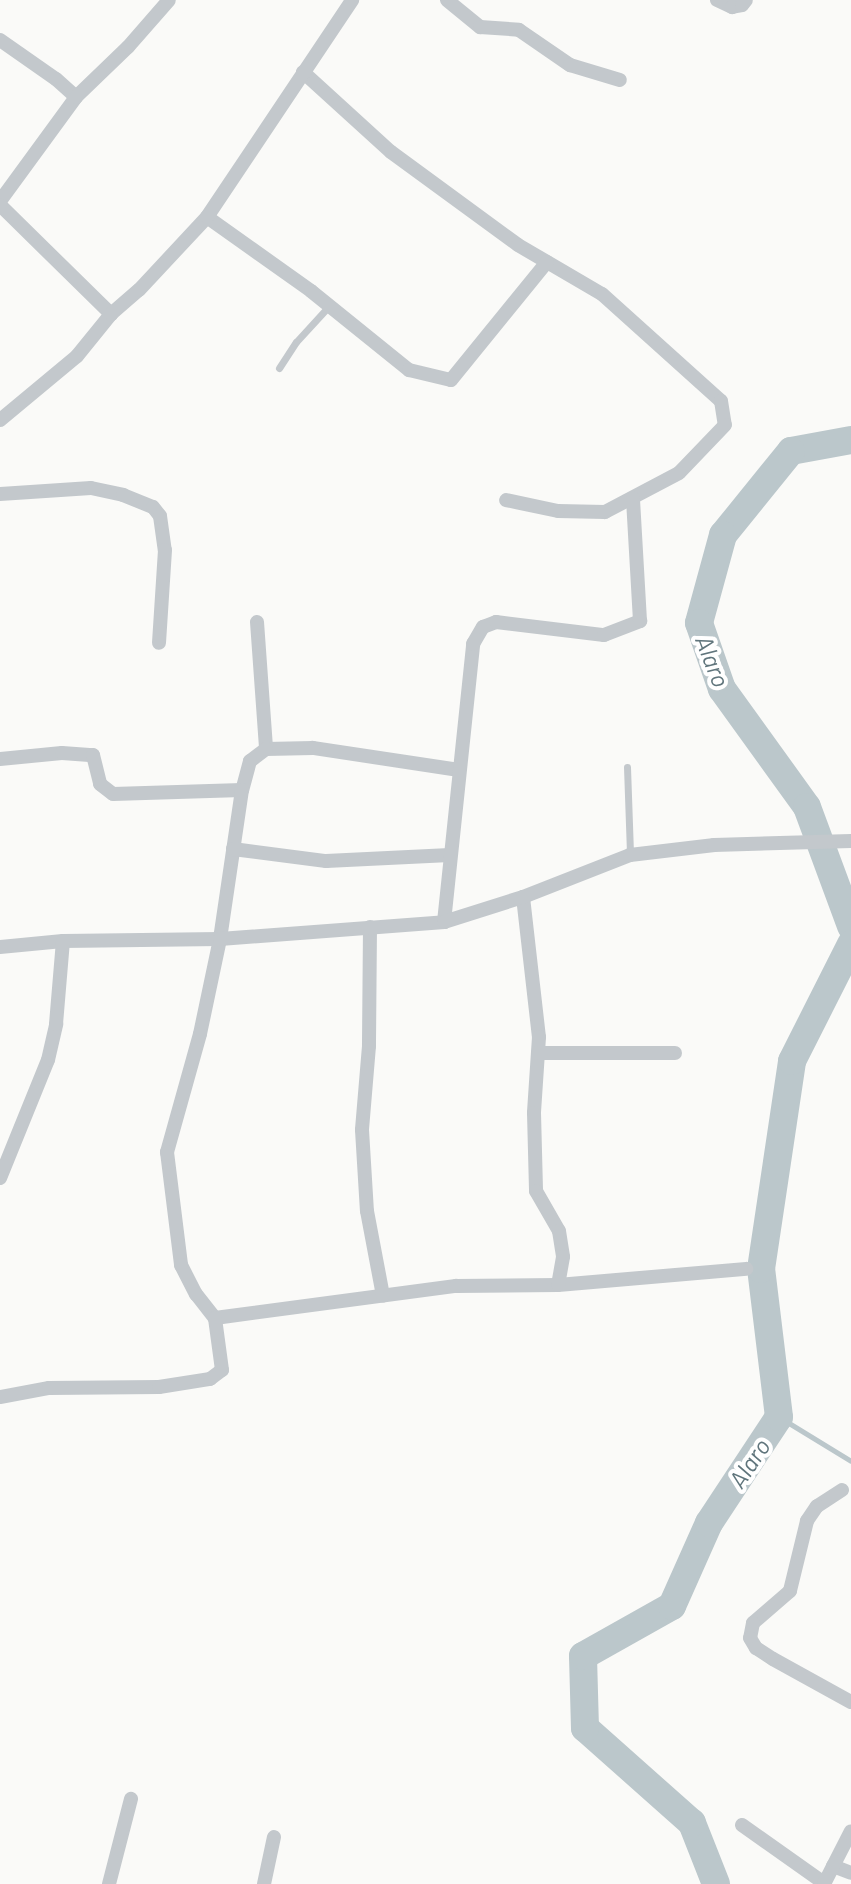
<!DOCTYPE html>
<html>
<head>
<meta charset="utf-8">
<style>
  body { margin:0 }
  #map { position:relative; width:851px; height:1884px; overflow:hidden; background:#fafaf8; font-family:Barlow,sans-serif }
  div>[style] { position:absolute }
  .stream>* { height:5px; margin:-2.5px; padding:0 2.5px; transform-origin:2.5px; border-radius:2.5px; background:#bbc7cb }
  .river>* { height:28px; margin:-14px; padding:0 14px; transform-origin:14px; border-radius:14px; background:#bbc7cb }
  .service>* { height:7px; margin:-3.5px; padding:0 3.5px; transform-origin:3.5px; border-radius:3.5px; background:#c3c8cc }
  .minor>* { height:14px; margin:-7px; padding:0 7px; transform-origin:7px; border-radius:7px; background:#c3c8cc }
  span { translate:-50% -50%; white-space:nowrap; text-align:center; line-height:1.15; -webkit-text-stroke:8px #fff; paint-order:stroke }
  .water-label { font-size:24px; color:#60757c; font-style:italic }
</style>
</head>
<body>
<div id="map">
  <div class="stream">
    <i style="left:779px;top:1417px;width:84px;rotate:31.4deg"></i>
  </div>
  <div class="river">
    <i style="left:851px;top:440px;width:61px;rotate:169.6deg"></i>
    <i style="left:791px;top:451px;width:108px;rotate:129deg"></i>
    <i style="left:723px;top:535px;width:91px;rotate:105.3deg"></i>
    <i style="left:699px;top:623px;width:70px;rotate:70.8deg"></i>
    <i style="left:722px;top:689px;width:145px;rotate:54.2deg"></i>
    <i style="left:807px;top:807px;width:127px;rotate:69.7deg"></i>
    <i style="left:716px;top:1884px;width:66px;rotate:-111.5deg"></i>
    <i style="left:692px;top:1823px;width:143px;rotate:-138.4deg"></i>
    <i style="left:585px;top:1728px;width:72px;rotate:-91.6deg"></i>
    <i style="left:583px;top:1656px;width:102px;rotate:-29.3deg"></i>
    <i style="left:672px;top:1606px;width:91px;rotate:-66deg"></i>
    <i style="left:709px;top:1523px;width:127px;rotate:-56.6deg"></i>
    <i style="left:779px;top:1417px;width:149px;rotate:-96.9deg"></i>
    <i style="left:761px;top:1269px;width:210px;rotate:-81.5deg"></i>
    <i style="left:792px;top:1061px;width:131px;rotate:-63.2deg"></i>
  </div>
  <div class="service">
    <i style="left:279px;top:368px;width:31px;rotate:-57deg"></i>
    <i style="left:296px;top:342px;width:49px;rotate:-47.5deg"></i>
    <i style="left:627px;top:767px;width:88px;rotate:88deg"></i>
  </div>
  <div class="minor">
    <i style="left:447px;top:0;width:43px;rotate:39.3deg"></i>
    <i style="left:480px;top:27px;width:39px;rotate:4deg"></i>
    <i style="left:519px;top:30px;width:62px;rotate:34.5deg"></i>
    <i style="left:570px;top:65px;width:52px;rotate:16.7deg"></i>
    <i style="left:717px;top:0;width:17px;rotate:25deg"></i>
    <i style="left:732px;top:7px;width:10px;rotate:-11deg"></i>
    <i style="left:742px;top:5px;width:6px;rotate:-51deg"></i>
    <i style="left:0;top:40px;width:68px;rotate:34.9deg"></i>
    <i style="left:56px;top:79px;width:27px;rotate:42deg"></i>
    <i style="left:303px;top:72px;width:119px;rotate:42.3deg"></i>
    <i style="left:391px;top:152px;width:157px;rotate:36.2deg"></i>
    <i style="left:518px;top:245px;width:97px;rotate:30.3deg"></i>
    <i style="left:602px;top:294px;width:160px;rotate:42deg"></i>
    <i style="left:721px;top:401px;width:24px;rotate:81deg"></i>
    <i style="left:725px;top:425px;width:66px;rotate:133.8deg"></i>
    <i style="left:679px;top:473px;width:84px;rotate:152.2deg"></i>
    <i style="left:605px;top:512px;width:47px;rotate:-178.8deg"></i>
    <i style="left:558px;top:511px;width:53px;rotate:-168.1deg"></i>
    <i style="left:0;top:201px;width:129px;rotate:-53.8deg"></i>
    <i style="left:76px;top:97px;width:72px;rotate:-43.9deg"></i>
    <i style="left:128px;top:47px;width:62px;rotate:-48.9deg"></i>
    <i style="left:0;top:205px;width:156px;rotate:44.5deg"></i>
    <i style="left:207px;top:217px;width:128px;rotate:35.4deg"></i>
    <i style="left:311px;top:291px;width:126px;rotate:38.9deg"></i>
    <i style="left:409px;top:370px;width:43px;rotate:13.4deg"></i>
    <i style="left:451px;top:380px;width:152px;rotate:-50.9deg"></i>
    <i style="left:0;top:420px;width:100px;rotate:-39.7deg"></i>
    <i style="left:77px;top:356px;width:54px;rotate:-51deg"></i>
    <i style="left:111px;top:314px;width:37px;rotate:-41deg"></i>
    <i style="left:139px;top:290px;width:100px;rotate:-47deg"></i>
    <i style="left:207px;top:217px;width:261px;rotate:-56.2deg"></i>
    <i style="left:0;top:494px;width:91px;rotate:-3.8deg"></i>
    <i style="left:91px;top:488px;width:33px;rotate:12deg"></i>
    <i style="left:123px;top:495px;width:32px;rotate:22deg"></i>
    <i style="left:153px;top:507px;width:11px;rotate:52deg"></i>
    <i style="left:160px;top:516px;width:34px;rotate:82deg"></i>
    <i style="left:165px;top:550px;width:93px;rotate:93.7deg"></i>
    <i style="left:257px;top:622px;width:127px;rotate:85.9deg"></i>
    <i style="left:0;top:759px;width:62px;rotate:-5.5deg"></i>
    <i style="left:62px;top:753px;width:31px;rotate:4deg"></i>
    <i style="left:93px;top:755px;width:30px;rotate:76deg"></i>
    <i style="left:100px;top:784px;width:16px;rotate:38deg"></i>
    <i style="left:113px;top:794px;width:129px;rotate:-1.8deg"></i>
    <i style="left:459px;top:770px;width:148px;rotate:-171.4deg"></i>
    <i style="left:313px;top:748px;width:47px;rotate:178.8deg"></i>
    <i style="left:266px;top:749px;width:20px;rotate:143deg"></i>
    <i style="left:250px;top:761px;width:30px;rotate:105deg"></i>
    <i style="left:242px;top:790px;width:151px;rotate:98.4deg"></i>
    <i style="left:220px;top:939px;width:97px;rotate:101.9deg"></i>
    <i style="left:200px;top:1034px;width:123px;rotate:105.6deg"></i>
    <i style="left:167px;top:1152px;width:114px;rotate:82.9deg"></i>
    <i style="left:181px;top:1265px;width:33px;rotate:63deg"></i>
    <i style="left:196px;top:1294px;width:31px;rotate:52deg"></i>
    <i style="left:215px;top:1318px;width:243px;rotate:-7.6deg"></i>
    <i style="left:456px;top:1286px;width:102px;rotate:-0.6deg"></i>
    <i style="left:558px;top:1285px;width:189px;rotate:-4.9deg"></i>
    <i style="left:233px;top:849px;width:94px;rotate:7.4deg"></i>
    <i style="left:326px;top:861px;width:124px;rotate:-2.8deg"></i>
    <i style="left:523px;top:897px;width:141px;rotate:83.5deg"></i>
    <i style="left:539px;top:1037px;width:76px;rotate:93.8deg"></i>
    <i style="left:534px;top:1113px;width:78px;rotate:88.5deg"></i>
    <i style="left:536px;top:1191px;width:46px;rotate:60.1deg"></i>
    <i style="left:559px;top:1231px;width:26px;rotate:81deg"></i>
    <i style="left:563px;top:1257px;width:28px;rotate:100deg"></i>
    <i style="left:444px;top:922px;width:280px;rotate:-84deg"></i>
    <i style="left:473px;top:644px;width:20px;rotate:-60deg"></i>
    <i style="left:483px;top:627px;width:14px;rotate:-21deg"></i>
    <i style="left:496px;top:622px;width:109px;rotate:6.9deg"></i>
    <i style="left:604px;top:635px;width:39px;rotate:-21deg"></i>
    <i style="left:640px;top:621px;width:123px;rotate:-93.3deg"></i>
    <i style="left:370px;top:927px;width:119px;rotate:90.5deg"></i>
    <i style="left:369px;top:1046px;width:84px;rotate:94.8deg"></i>
    <i style="left:362px;top:1130px;width:81px;rotate:86.5deg"></i>
    <i style="left:367px;top:1211px;width:86px;rotate:79.3deg"></i>
    <i style="left:0;top:947px;width:63px;rotate:-5.4deg"></i>
    <i style="left:63px;top:941px;width:157px;rotate:-0.7deg"></i>
    <i style="left:220px;top:939px;width:225px;rotate:-4.3deg"></i>
    <i style="left:444px;top:922px;width:83px;rotate:-17.6deg"></i>
    <i style="left:523px;top:897px;width:115px;rotate:-21.4deg"></i>
    <i style="left:630px;top:855px;width:85px;rotate:-6.8deg"></i>
    <i style="left:714px;top:845px;width:137px;rotate:-1.7deg"></i>
    <i style="left:538px;top:1053px;width:137px"></i>
    <i style="left:0;top:1178px;width:127px;rotate:-67.9deg"></i>
    <i style="left:48px;top:1060px;width:37px;rotate:-77deg"></i>
    <i style="left:56px;top:1024px;width:83px;rotate:-85.2deg"></i>
    <i style="left:0;top:1397px;width:50px;rotate:-10.4deg"></i>
    <i style="left:49px;top:1388px;width:110px;rotate:-0.5deg"></i>
    <i style="left:159px;top:1387px;width:52px;rotate:-8.9deg"></i>
    <i style="left:210px;top:1379px;width:15px;rotate:-37deg"></i>
    <i style="left:222px;top:1370px;width:52px;rotate:-97.7deg"></i>
    <i style="left:842px;top:1490px;width:30px;rotate:147deg"></i>
    <i style="left:817px;top:1506px;width:18px;rotate:124deg"></i>
    <i style="left:807px;top:1521px;width:72px;rotate:103.7deg"></i>
    <i style="left:790px;top:1591px;width:49px;rotate:139.1deg"></i>
    <i style="left:753px;top:1623px;width:15px;rotate:101deg"></i>
    <i style="left:750px;top:1638px;width:12px;rotate:59deg"></i>
    <i style="left:756px;top:1648px;width:20px;rotate:33deg"></i>
    <i style="left:773px;top:1659px;width:89px;rotate:28.9deg"></i>
    <i style="left:742px;top:1825px;width:100px;rotate:35.3deg"></i>
    <i style="left:833px;top:1866px;width:19px;rotate:21deg"></i>
    <i style="left:109px;top:1884px;width:88px;rotate:-75.5deg"></i>
    <i style="left:264px;top:1884px;width:48px;rotate:-78deg"></i>
    <i style="left:824px;top:1884px;width:59px;rotate:-63deg"></i>
  </div>
  <div class="water-label">
    <span style="left:713px;top:661px;rotate:69deg">Alaro</span>
    <span style="left:749px;top:1463px;rotate:-56deg">Alaro</span>
  </div>
</div>
</body>
</html>
